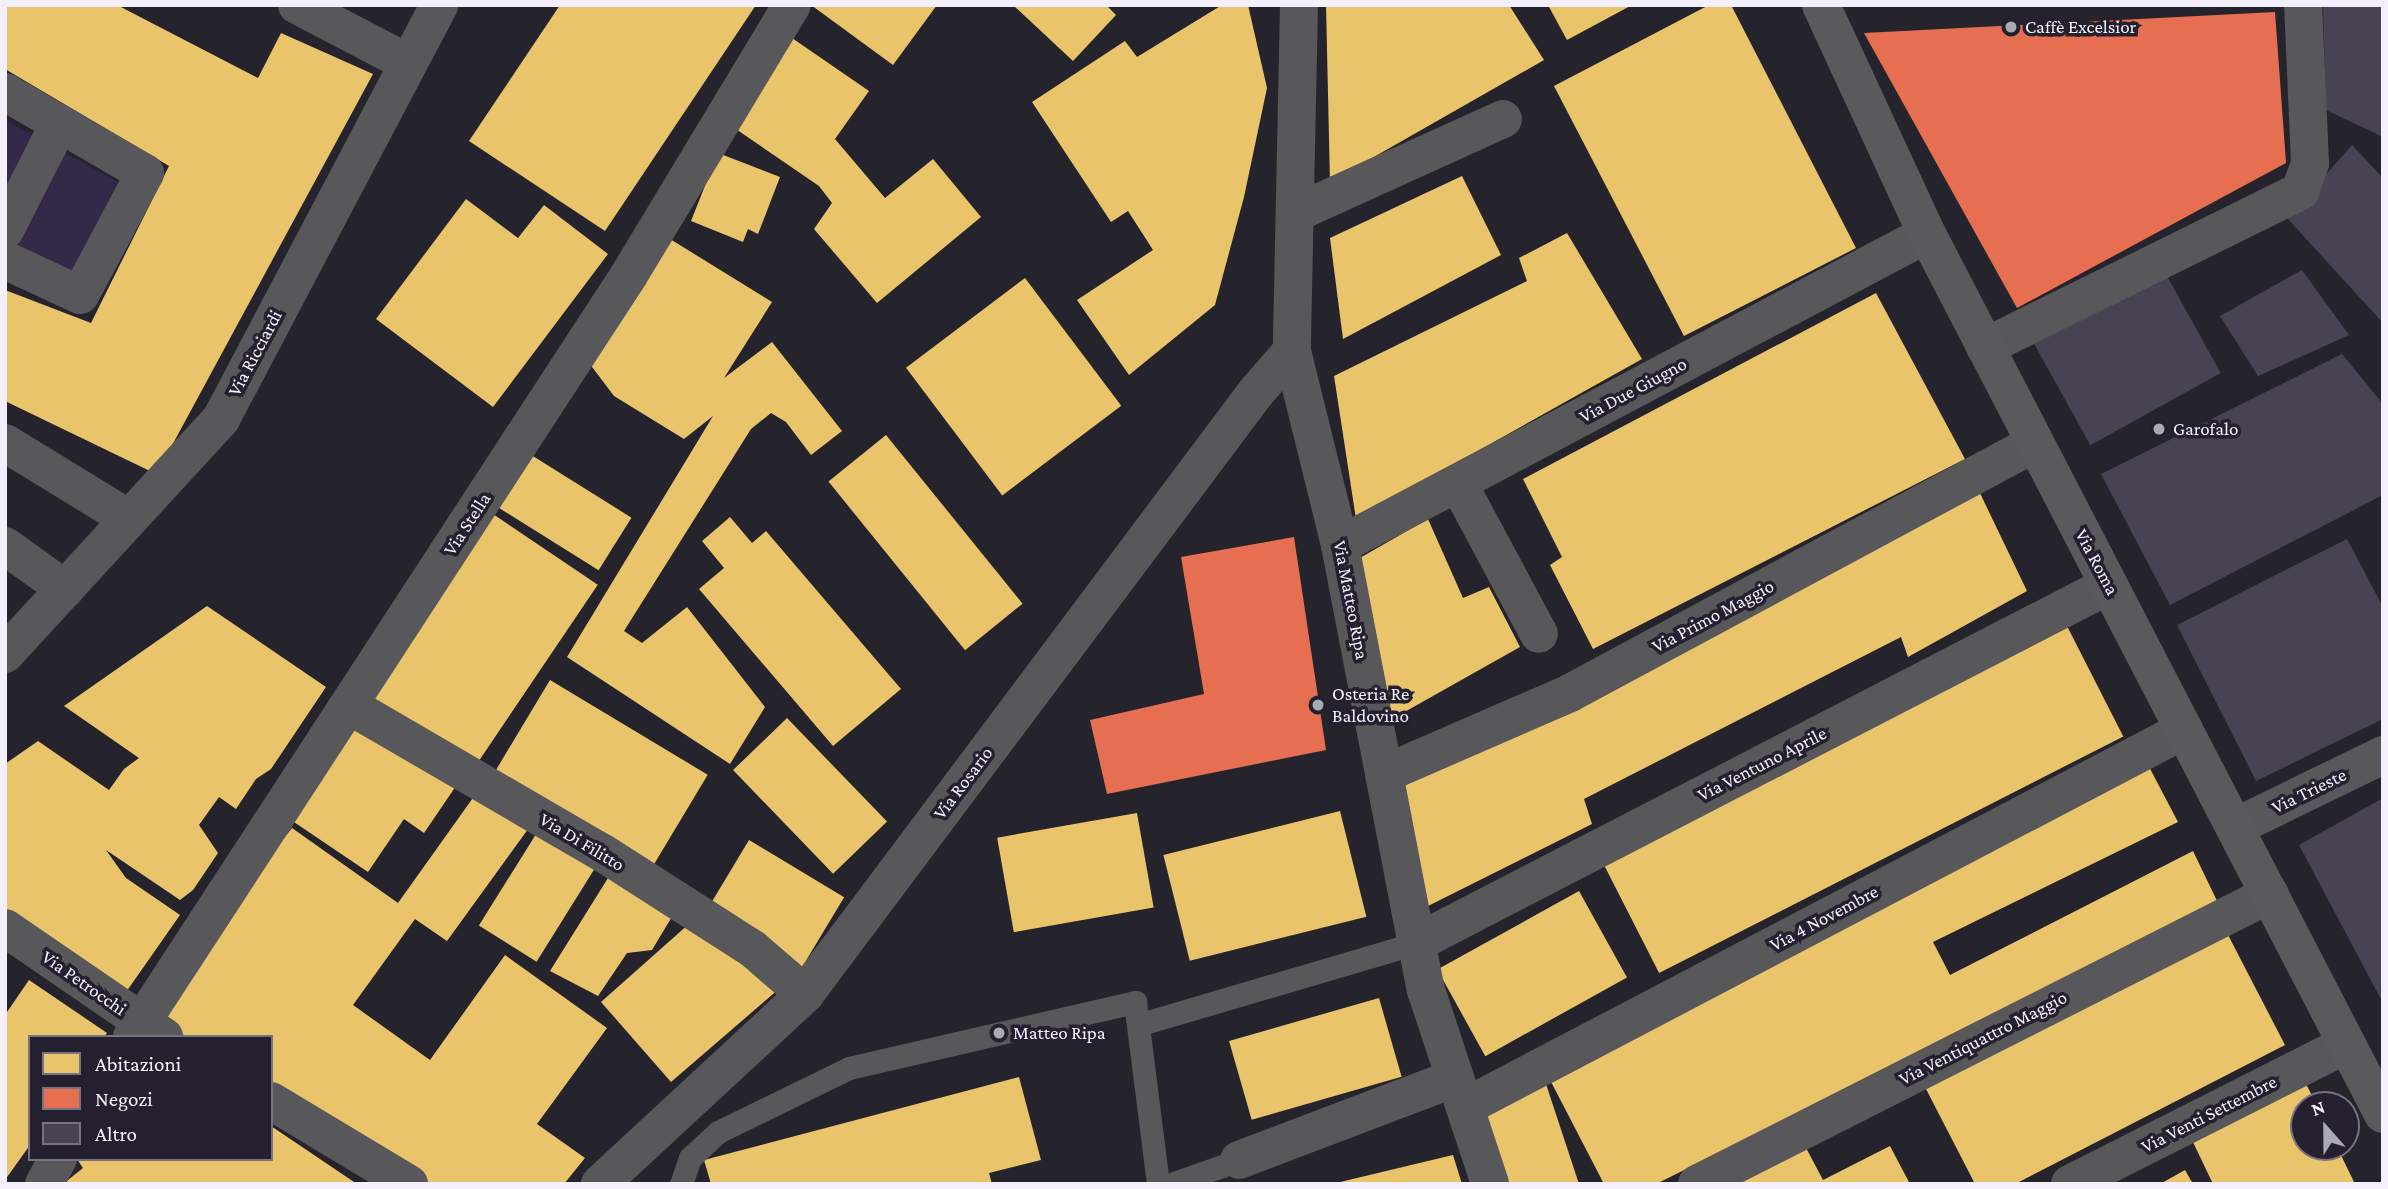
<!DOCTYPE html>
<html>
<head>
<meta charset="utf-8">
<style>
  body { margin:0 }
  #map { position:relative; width:2388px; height:1189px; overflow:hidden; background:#25242c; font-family:"Crimson Pro",serif }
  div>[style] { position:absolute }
  .green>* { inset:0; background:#332a49 }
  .homes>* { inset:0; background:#e9c46a; transform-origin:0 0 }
  .shops>* { inset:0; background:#e76f51 }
  .building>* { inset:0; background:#474352; transform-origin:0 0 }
  .service>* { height:23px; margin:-11.5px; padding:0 11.5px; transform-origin:11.5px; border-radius:11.5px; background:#58575a }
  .minor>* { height:38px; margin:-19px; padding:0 19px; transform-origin:19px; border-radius:19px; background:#58575a }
  .secondary>* { height:38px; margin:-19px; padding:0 19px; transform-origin:19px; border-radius:19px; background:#5a595c }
  .dots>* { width:19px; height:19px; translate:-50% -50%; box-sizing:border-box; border:4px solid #24202f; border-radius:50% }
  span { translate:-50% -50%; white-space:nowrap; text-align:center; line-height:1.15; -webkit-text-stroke:7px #24202f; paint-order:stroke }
  .poi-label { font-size:19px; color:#f3f0fb }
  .left { translate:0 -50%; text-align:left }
  .street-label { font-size:19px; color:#f3f0fb }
  .frame { position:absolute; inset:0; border:7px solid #f3f0fb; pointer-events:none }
  .legend { position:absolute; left:28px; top:1035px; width:245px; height:126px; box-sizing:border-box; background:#24202f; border:2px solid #777381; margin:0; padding:9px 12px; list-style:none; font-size:21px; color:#f3f0fb }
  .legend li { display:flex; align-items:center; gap:14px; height:35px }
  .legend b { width:35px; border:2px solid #777381 }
  .north { position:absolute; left:2290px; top:1091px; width:70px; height:70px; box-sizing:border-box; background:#24202f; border:2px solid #777381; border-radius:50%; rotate:339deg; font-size:19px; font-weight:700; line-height:28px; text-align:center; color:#f3f0fb }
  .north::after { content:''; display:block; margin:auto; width:24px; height:32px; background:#aba9b3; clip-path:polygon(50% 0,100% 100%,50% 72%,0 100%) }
</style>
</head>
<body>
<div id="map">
  <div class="green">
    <i style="clip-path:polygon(5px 120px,147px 198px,86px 313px,8px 276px,5px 280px)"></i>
  </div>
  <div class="homes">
    <i style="clip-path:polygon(5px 5px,117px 5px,258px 78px,281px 33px,373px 74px,169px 451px,152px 472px,5px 401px,5px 290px,91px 323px,169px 166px,5px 69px)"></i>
    <i style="clip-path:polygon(560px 5px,756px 5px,605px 231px,469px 141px)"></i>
    <i style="clip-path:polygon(811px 5px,937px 5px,893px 65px)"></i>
    <i style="clip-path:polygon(1013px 5px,1106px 5px,1116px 15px,1073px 61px)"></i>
    <i style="clip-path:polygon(1222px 5px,1248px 5px,1267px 88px,1244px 197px,1215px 305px,1129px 375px,1077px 300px,1153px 250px,1128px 211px,1111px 222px,1032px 102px,1125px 41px,1137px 57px)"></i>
    <i style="clip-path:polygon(1326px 5px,1509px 5px,1544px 60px,1330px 182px)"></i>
    <i style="clip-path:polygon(1548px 5px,1632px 5px,1567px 40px)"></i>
    <i style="clip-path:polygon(1709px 5px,1731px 5px,1856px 248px,1684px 336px,1554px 86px)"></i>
    <i style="clip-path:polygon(792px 38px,869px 91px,835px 139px,885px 198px,933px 159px,981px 217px,877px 303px,814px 229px,832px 203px,819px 186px,727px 123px)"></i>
    <i style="clip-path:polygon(718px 153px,780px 177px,758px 234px,748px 229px,743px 242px,691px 221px)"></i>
    <i style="clip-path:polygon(1462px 176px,1501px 255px,1343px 339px,1330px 238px)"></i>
    <i style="clip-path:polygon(466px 199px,518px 238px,544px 205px,608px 254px,493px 407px,376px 319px)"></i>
    <i style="clip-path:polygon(1567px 233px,1642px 359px,1356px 519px,1334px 376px,1527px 281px,1519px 258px)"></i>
    <i style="clip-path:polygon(662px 234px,772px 302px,724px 378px,772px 342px,842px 431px,811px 455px,786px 422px,771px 413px,751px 429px,624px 631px,642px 643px,687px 607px,765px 707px,730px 764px,567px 657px,713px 416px,684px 439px,614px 396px,586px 359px)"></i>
    <i style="left:1025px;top:278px;width:160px;height:149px;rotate:53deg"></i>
    <i style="clip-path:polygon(1876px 293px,1965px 459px,1593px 649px,1550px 565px,1562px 557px,1523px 479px)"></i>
    <i style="left:886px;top:435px;width:217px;height:74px;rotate:51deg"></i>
    <i style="left:528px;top:453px;width:122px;height:62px;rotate:32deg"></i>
    <i style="clip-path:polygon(1978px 489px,2027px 591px,1908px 657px,1901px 637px,1584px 799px,1592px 824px,1424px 908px,1392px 779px)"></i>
    <i style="left:490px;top:512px;width:130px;height:227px;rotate:34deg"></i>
    <i style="clip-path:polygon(730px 517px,752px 543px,766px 531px,901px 689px,833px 746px,699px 589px,724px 568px,702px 541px)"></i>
    <i style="clip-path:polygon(1428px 519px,1463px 598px,1489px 587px,1520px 647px,1385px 723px,1358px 559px)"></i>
    <i style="clip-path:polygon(207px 606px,326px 687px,271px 769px,256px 779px,236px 809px,219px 797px,199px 825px,218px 853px,193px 890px,180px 900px,106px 850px,126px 878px,180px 915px,124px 995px,5px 915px,5px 764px,38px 741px,109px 790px,124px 769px,139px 758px,64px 706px)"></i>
    <i style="left:2067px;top:626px;width:124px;height:521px;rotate:63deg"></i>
    <i style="left:550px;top:680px;width:184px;height:111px;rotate:31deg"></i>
    <i style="clip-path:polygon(356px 718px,456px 786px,424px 833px,404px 819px,368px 872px,288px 818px)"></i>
    <i style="left:787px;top:718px;width:144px;height:75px;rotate:46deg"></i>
    <i style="clip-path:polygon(2146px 761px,2178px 822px,1933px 942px,1950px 975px,2193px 851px,2219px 905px,1656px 1184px,1604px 1184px,1547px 1074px)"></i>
    <i style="clip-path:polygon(480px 788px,531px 825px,447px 941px,415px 919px,353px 1005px,430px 1060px,505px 955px,607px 1028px,537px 1124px,585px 1158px,564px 1184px,424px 1184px,271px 1089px,271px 1037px,187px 1037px,160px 1021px,216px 924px,292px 828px,398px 903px)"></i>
    <i style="left:1340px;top:811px;width:109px;height:182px;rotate:76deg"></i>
    <i style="left:1137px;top:813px;width:96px;height:142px;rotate:80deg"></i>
    <i style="left:543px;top:823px;width:68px;height:121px;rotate:32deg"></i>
    <i style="left:749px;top:840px;width:111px;height:82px;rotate:31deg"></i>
    <i style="clip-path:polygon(613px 870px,676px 910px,652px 950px,627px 953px,598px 996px,550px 971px)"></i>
    <i style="left:1579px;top:891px;width:99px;height:162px;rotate:61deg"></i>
    <i style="clip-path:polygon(690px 923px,780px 988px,671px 1082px,601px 1002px)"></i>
    <i style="clip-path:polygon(2226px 931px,2285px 1045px,2015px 1184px,1975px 1184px,1925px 1087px)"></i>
    <i style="clip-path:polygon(29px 980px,107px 1033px,104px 1037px,30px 1037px,30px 1145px,5px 1180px,5px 1015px)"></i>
    <i style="left:1379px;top:998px;width:82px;height:156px;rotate:74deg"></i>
    <i style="clip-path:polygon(1543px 1075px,1579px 1184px,1507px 1184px,1481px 1112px)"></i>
    <i style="clip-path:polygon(1019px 1077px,1041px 1160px,989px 1173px,992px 1184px,711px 1184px,704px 1160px)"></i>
    <i style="clip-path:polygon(2306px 1084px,2317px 1105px,2304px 1105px,2304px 1147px,2337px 1147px,2355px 1184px,2213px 1184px,2192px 1140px)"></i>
    <i style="clip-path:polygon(271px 1126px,357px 1184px,63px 1184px,83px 1168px,77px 1159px,271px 1159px)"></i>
    <i style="clip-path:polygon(1804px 1144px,1823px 1180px,1890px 1146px,1910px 1184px,1725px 1184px)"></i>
    <i style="clip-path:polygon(1453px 1155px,1462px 1184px,1336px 1184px,1336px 1183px)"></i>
    <i style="clip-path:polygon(2185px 1170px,2193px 1184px,2160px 1184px)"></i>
  </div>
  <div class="shops">
    <i style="clip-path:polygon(2275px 12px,2286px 163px,2017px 308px,1864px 33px)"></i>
    <i style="clip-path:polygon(1294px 537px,1326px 750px,1107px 794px,1090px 720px,1204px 694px,1181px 557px)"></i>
  </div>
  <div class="building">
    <i style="clip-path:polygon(2323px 5px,2383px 5px,2383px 137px,2326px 110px)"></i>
    <i style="clip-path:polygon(2352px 145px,2383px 178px,2383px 323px,2287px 218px)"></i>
    <i style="left:2163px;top:269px;width:119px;height:149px;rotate:61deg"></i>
    <i style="clip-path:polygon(2302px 270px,2349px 335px,2258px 376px,2220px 316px)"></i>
    <i style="clip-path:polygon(2342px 354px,2383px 404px,2383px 495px,2170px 605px,2101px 474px)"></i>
    <i style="clip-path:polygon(2347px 539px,2383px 607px,2383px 719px,2256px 781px,2177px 625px)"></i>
    <i style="clip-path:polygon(2383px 798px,2383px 1003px,2299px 845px)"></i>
  </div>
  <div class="service">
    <i style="left:1141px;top:1024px;width:287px;rotate:-16.4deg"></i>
    <i style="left:681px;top:1184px;width:28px;rotate:-71deg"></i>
    <i style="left:690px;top:1158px;width:38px;rotate:-43deg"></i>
    <i style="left:718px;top:1132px;width:146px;rotate:-26deg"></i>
    <i style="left:849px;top:1068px;width:294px;rotate:-13deg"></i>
    <i style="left:1135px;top:1002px;width:183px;rotate:82.8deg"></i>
    <i style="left:1171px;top:1184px;width:72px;rotate:-19.4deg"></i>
  </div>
  <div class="minor">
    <i style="left:297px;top:5px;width:125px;rotate:27.6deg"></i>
    <i style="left:1299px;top:5px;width:346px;rotate:91.2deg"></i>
    <i style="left:1292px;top:351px;width:200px;rotate:76.1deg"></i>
    <i style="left:1340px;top:545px;width:453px;rotate:79.1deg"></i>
    <i style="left:1426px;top:990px;width:204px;rotate:71.7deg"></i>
    <i style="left:5px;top:92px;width:162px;rotate:30.1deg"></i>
    <i style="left:145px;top:173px;width:138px;rotate:118deg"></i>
    <i style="left:80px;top:295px;width:83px;rotate:-155deg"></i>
    <i style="left:1298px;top:212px;width:225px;rotate:-24.4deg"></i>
    <i style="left:5px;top:230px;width:119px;rotate:-63deg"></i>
    <i style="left:1985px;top:347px;width:352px;rotate:-26.3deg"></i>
    <i style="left:2300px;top:191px;width:30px;rotate:-70deg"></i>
    <i style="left:2310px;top:163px;width:158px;rotate:-92.5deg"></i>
    <i style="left:5px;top:443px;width:145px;rotate:31.5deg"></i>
    <i style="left:1458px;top:483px;width:171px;rotate:61.8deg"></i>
    <i style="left:1340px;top:545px;width:664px;rotate:-27.92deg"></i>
    <i style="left:5px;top:546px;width:74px;rotate:35.6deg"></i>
    <i style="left:5px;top:654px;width:319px;rotate:-47.4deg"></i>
    <i style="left:221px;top:419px;width:468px;rotate:-62.2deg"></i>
    <i style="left:350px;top:706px;width:293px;rotate:30.2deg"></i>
    <i style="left:603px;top:853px;width:178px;rotate:32.6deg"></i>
    <i style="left:753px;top:949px;width:69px;rotate:40.9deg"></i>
    <i style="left:1384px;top:774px;width:203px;rotate:-23.5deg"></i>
    <i style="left:1570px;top:693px;width:528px;rotate:-28.26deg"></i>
    <i style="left:2235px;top:827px;width:165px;rotate:-25.9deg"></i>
    <i style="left:5px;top:928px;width:193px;rotate:34.4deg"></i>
    <i style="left:1416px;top:943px;width:780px;rotate:-27.32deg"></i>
    <i style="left:132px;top:1037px;width:910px;rotate:-56.89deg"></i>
    <i style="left:629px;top:275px;width:315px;rotate:-58.9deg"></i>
    <i style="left:271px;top:1101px;width:161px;rotate:31deg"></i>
    <i style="left:1465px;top:1107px;width:812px;rotate:-27.67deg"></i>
    <i style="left:1239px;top:1160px;width:231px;rotate:-20.8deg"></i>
    <i style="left:44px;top:1184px;width:29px;rotate:-61deg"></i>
    <i style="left:600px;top:1184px;width:280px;rotate:-42.8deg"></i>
    <i style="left:805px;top:994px;width:754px;rotate:-53.15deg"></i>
    <i style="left:1257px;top:391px;width:53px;rotate:-48.8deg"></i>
    <i style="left:1697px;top:1184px;width:642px;rotate:-26.84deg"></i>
    <i style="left:2070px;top:1184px;width:310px;rotate:-26.8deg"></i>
  </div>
  <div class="secondary">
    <i style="left:1821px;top:5px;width:252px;rotate:65.2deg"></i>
    <i style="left:1927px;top:234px;width:991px;rotate:62.61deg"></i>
  </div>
  <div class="dots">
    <i style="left:2011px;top:27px;background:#aba9b3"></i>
    <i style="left:2159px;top:429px;background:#aba9b3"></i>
    <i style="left:1318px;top:705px;background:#aba9b3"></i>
    <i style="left:999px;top:1033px;background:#aba9b3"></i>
  </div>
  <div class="poi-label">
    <span class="left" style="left:2025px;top:27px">Caffè Excelsior</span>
    <span class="left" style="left:2173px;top:429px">Garofalo</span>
    <span class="left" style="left:1332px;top:705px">Osteria Re<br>Baldovino</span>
    <span class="left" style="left:1013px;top:1033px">Matteo Ripa</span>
  </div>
  <div class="street-label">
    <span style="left:255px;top:353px;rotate:-62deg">Via Ricciardi</span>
    <span style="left:1633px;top:390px;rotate:-28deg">Via Due Giugno</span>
    <span style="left:467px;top:524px;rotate:-57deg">Via Stella</span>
    <span style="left:2097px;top:562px;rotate:62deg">Via Roma</span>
    <span style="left:1351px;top:600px;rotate:79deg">Via Matteo Ripa</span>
    <span style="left:1713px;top:616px;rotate:-28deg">Via Primo Maggio</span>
    <span style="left:1762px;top:764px;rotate:-27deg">Via Ventuno Aprile</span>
    <span style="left:963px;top:783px;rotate:-53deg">Via Rosario</span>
    <span style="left:2309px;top:791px;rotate:-26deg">Via Trieste</span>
    <span style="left:582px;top:842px;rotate:31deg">Via Di Filitto</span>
    <span style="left:1824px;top:918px;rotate:-28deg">Via 4 Novembre</span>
    <span style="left:84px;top:983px;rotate:35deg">Via Petrocchi</span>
    <span style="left:1983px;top:1038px;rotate:-27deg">Via Ventiquattro Maggio</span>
    <span style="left:2209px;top:1114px;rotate:-27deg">Via Venti Settembre</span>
  </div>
  <div class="frame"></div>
  <ul class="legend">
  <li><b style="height:19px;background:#e9c46a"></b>Abitazioni</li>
  <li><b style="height:19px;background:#e76f51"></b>Negozi</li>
  <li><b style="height:19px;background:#474352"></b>Altro</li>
  </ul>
  <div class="north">N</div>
</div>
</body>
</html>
